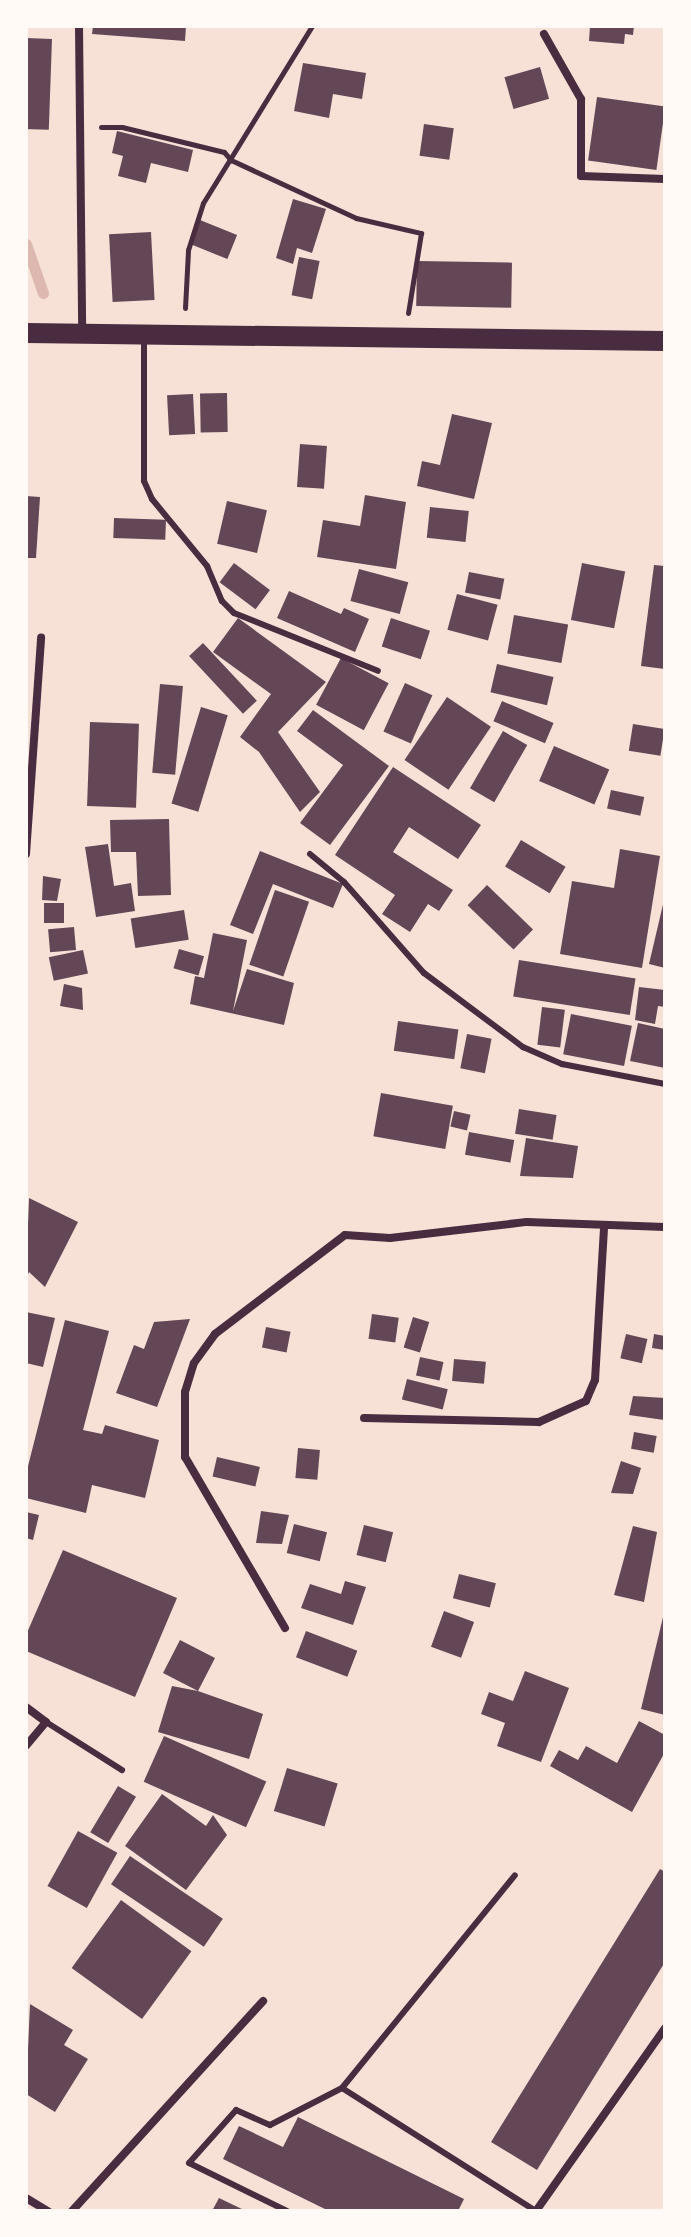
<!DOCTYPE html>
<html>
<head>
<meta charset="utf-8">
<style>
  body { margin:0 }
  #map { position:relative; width:691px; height:2237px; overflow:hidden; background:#f7e1d7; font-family:"Golos Text",sans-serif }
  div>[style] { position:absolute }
  .stream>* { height:11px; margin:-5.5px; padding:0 5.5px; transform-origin:5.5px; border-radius:5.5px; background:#dcb8b0 }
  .building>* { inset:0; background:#644757; transform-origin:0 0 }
  .path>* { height:5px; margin:-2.5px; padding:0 2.5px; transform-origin:2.5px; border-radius:2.5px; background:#4a2c40 }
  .service>* { height:6px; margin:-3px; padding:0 3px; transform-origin:3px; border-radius:3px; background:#4a2c40 }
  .minor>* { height:8px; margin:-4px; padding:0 4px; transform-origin:4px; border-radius:4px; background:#4a2c40 }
  .primary>* { height:20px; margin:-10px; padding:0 10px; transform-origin:10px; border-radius:10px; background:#4a2c40 }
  span { translate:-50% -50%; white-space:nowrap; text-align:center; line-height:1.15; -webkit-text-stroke:8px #fffaf5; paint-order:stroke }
  .frame { position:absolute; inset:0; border:28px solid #fffaf5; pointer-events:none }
</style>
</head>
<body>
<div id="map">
  <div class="stream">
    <i style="left:26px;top:244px;width:52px;rotate:70.9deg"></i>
  </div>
  <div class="building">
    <i style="clip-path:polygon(93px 26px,186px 26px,185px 41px,92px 34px)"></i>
    <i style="clip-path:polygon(590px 26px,634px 26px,633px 35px,625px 34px,624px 44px,589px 41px)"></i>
    <i style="left:26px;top:38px;width:26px;height:91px;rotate:2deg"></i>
    <i style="clip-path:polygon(303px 63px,366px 73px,362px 99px,333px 94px,329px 118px,294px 111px)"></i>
    <i style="left:540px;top:67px;width:33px;height:37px;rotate:74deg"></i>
    <i style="left:597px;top:97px;width:69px;height:64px;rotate:8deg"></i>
    <i style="left:424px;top:124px;width:30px;height:32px;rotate:8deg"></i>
    <i style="clip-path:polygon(117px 131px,193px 150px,188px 172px,151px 163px,146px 183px,118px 176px,123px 156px,112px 153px)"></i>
    <i style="clip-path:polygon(293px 199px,326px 209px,312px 253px,297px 248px,293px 264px,276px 258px)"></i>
    <i style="left:200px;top:220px;width:40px;height:26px;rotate:22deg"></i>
    <i style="left:151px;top:232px;width:68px;height:42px;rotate:87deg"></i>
    <i style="left:299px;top:257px;width:21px;height:39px;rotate:11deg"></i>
    <i style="left:417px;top:261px;width:95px;height:45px;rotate:1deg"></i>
    <i style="left:227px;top:393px;width:39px;height:27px;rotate:89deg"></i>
    <i style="left:193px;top:394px;width:40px;height:26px;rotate:87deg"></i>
    <i style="clip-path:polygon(452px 414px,492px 423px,474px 499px,417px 486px,422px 461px,440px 465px)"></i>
    <i style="left:300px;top:444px;width:27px;height:43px;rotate:4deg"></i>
    <i style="clip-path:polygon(365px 495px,406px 502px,396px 569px,317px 557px,323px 520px,360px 526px)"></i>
    <i style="clip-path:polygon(26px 496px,40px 497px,36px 558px,26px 558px)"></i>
    <i style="left:227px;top:501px;width:41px;height:44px;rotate:13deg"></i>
    <i style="left:430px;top:507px;width:39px;height:31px;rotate:6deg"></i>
    <i style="left:114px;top:518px;width:52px;height:20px;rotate:2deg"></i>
    <i style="left:234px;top:563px;width:45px;height:24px;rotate:37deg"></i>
    <i style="left:582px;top:563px;width:44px;height:58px;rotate:11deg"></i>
    <i style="clip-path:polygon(654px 565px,665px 566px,665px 669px,641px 666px)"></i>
    <i style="left:359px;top:569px;width:51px;height:33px;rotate:15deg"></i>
    <i style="left:469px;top:572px;width:36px;height:21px;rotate:11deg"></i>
    <i style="clip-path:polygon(289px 591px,341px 614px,344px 608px,369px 619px,355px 652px,277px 618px)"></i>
    <i style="left:457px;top:594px;width:42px;height:37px;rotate:15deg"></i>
    <i style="left:514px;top:615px;width:55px;height:39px;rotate:10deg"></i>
    <i style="clip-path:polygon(238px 618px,326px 682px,278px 732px,320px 792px,300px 812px,259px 752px,240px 737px,271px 694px,213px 652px)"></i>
    <i style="left:391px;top:618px;width:41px;height:30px;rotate:18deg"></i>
    <i style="left:203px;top:643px;width:79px;height:19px;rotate:47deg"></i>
    <i style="left:341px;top:658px;width:54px;height:53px;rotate:28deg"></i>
    <i style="left:497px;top:664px;width:58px;height:29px;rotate:13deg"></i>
    <i style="left:405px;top:683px;width:30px;height:53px;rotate:24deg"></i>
    <i style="left:160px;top:684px;width:23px;height:89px;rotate:5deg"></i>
    <i style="left:447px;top:697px;width:53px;height:76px;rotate:34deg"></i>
    <i style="left:502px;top:701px;width:56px;height:22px;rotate:23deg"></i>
    <i style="left:201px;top:707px;width:28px;height:101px;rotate:17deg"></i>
    <i style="clip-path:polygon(313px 710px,389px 766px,330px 845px,300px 823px,343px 765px,297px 731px)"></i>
    <i style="left:90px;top:722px;width:49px;height:84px;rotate:2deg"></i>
    <i style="left:633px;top:724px;width:32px;height:27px;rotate:9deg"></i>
    <i style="left:503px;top:731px;width:28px;height:66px;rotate:30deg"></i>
    <i style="left:554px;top:746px;width:60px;height:38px;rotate:23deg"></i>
    <i style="clip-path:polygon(393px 767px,481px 825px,458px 859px,409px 827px,393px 852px,453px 890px,439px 911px,428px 904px,410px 932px,382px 914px,395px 895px,335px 855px)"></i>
    <i style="left:611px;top:790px;width:34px;height:19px;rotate:12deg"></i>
    <i style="clip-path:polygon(169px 819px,171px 895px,138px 896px,136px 852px,111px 852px,110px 820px)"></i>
    <i style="left:521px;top:840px;width:52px;height:31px;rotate:31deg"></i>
    <i style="clip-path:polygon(108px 844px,114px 886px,131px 883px,135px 911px,96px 917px,85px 847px)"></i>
    <i style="clip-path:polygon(620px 849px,660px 856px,642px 968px,560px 954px,572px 881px,614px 888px)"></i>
    <i style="clip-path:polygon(260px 851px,343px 884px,333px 908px,273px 884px,253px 934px,230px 925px)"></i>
    <i style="clip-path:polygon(43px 876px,61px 879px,57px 901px,42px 900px)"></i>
    <i style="left:487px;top:885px;width:64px;height:28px;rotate:44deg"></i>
    <i style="left:275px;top:890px;width:36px;height:79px;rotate:19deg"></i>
    <i style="clip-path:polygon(665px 896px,665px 968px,649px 964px)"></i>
    <i style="left:44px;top:903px;width:20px;height:20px"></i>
    <i style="left:184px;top:910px;width:30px;height:54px;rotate:81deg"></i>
    <i style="left:74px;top:927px;width:23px;height:26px;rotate:85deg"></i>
    <i style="clip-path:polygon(213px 933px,247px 940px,233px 1011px,247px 969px,294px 983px,284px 1025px,190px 1004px,195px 976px,204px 978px)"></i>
    <i style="left:179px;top:949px;width:26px;height:20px;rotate:16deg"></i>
    <i style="left:83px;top:950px;width:24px;height:35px;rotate:78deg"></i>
    <i style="left:519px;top:960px;width:118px;height:37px;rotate:9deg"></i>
    <i style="clip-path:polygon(64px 984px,82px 988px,83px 1010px,60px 1006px)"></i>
    <i style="clip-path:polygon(639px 987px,665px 990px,665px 1007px,658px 1006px,655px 1024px,635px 1020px)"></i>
    <i style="left:542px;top:1007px;width:23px;height:38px;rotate:7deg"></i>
    <i style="left:571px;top:1014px;width:62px;height:41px;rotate:11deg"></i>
    <i style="left:398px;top:1021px;width:61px;height:30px;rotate:8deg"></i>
    <i style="clip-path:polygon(638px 1023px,665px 1029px,665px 1068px,630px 1061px)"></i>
    <i style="left:467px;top:1034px;width:25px;height:35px;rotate:11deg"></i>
    <i style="left:381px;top:1093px;width:73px;height:44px;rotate:10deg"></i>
    <i style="left:519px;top:1109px;width:38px;height:25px;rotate:9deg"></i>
    <i style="left:454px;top:1111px;width:17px;height:16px;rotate:13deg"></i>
    <i style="left:469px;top:1132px;width:46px;height:23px;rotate:10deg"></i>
    <i style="clip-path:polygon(526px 1138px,578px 1146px,573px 1178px,520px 1176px)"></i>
    <i style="clip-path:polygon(29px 1198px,78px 1222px,45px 1287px,29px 1272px,26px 1280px)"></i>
    <i style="clip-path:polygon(26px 1312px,55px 1318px,43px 1367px,26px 1363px)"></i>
    <i style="left:372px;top:1314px;width:27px;height:25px;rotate:8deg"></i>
    <i style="left:413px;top:1317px;width:17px;height:32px;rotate:17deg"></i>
    <i style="clip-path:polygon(190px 1319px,157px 1407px,116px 1393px,134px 1345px,144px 1349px,154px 1322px)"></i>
    <i style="clip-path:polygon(65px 1320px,109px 1331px,83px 1430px,102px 1434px,105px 1425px,159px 1440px,145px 1498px,92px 1485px,86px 1513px,26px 1498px,26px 1474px)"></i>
    <i style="left:266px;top:1327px;width:25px;height:21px;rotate:11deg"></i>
    <i style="left:626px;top:1334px;width:22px;height:25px;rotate:13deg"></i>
    <i style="clip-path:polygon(654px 1334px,665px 1336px,665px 1350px,652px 1348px)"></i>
    <i style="left:420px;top:1357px;width:24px;height:19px;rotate:12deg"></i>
    <i style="left:454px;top:1359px;width:32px;height:22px;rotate:5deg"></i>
    <i style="left:407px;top:1379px;width:42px;height:21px;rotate:14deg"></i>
    <i style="clip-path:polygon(633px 1396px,665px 1398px,664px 1420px,629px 1415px)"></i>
    <i style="left:634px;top:1432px;width:23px;height:17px;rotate:10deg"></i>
    <i style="left:298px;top:1448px;width:22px;height:30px;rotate:5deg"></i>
    <i style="left:217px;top:1457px;width:44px;height:20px;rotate:13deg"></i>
    <i style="clip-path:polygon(621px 1461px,641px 1468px,633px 1494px,611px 1493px)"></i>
    <i style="clip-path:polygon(261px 1511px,289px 1515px,282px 1544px,256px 1543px)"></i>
    <i style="clip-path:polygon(26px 1512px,39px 1515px,33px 1540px,26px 1538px)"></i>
    <i style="left:294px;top:1524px;width:34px;height:30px;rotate:14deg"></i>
    <i style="left:364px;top:1525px;width:30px;height:31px;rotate:14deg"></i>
    <i style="clip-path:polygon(633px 1526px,657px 1532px,644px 1602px,614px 1595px)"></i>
    <i style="clip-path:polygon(63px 1550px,177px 1598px,135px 1697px,26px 1651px,26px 1635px)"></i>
    <i style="left:459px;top:1574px;width:38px;height:25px;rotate:14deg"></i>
    <i style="clip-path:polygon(345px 1581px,366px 1587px,353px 1625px,301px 1608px,310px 1584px,341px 1594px)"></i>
    <i style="left:444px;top:1611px;width:32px;height:38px;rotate:20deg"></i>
    <i style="clip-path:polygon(664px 1613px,665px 1613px,665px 1715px,641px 1709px)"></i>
    <i style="left:306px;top:1631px;width:55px;height:28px;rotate:21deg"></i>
    <i style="clip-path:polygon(180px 1640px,215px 1658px,198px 1691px,263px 1714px,249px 1759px,158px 1732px,172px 1686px,198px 1691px,163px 1673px)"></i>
    <i style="clip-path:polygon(525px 1671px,569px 1688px,541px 1762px,497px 1746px,505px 1723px,481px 1714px,489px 1692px,513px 1701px)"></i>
    <i style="clip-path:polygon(639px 1721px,665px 1735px,665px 1752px,632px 1812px,550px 1766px,559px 1750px,578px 1760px,586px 1746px,617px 1763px)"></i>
    <i style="left:164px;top:1736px;width:112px;height:50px;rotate:24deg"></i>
    <i style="left:287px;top:1768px;width:53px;height:45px;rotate:17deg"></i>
    <i style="left:118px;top:1786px;width:21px;height:54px;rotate:31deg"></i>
    <i style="clip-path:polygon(162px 1794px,206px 1826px,213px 1815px,227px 1835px,186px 1890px,125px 1846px)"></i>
    <i style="left:78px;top:1831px;width:45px;height:63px;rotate:29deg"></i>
    <i style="left:130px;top:1856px;width:112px;height:34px;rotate:34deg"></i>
    <i style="clip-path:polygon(660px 1869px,665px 1872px,665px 1962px,537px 2170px,491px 2142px)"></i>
    <i style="left:121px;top:1900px;width:87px;height:84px;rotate:36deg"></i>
    <i style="clip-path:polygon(30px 2004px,73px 2030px,64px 2045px,88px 2059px,55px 2112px,26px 2094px)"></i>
    <i style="clip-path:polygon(298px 2117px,464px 2199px,458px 2211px,329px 2211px,223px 2159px,239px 2126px,283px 2147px)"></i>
    <i style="clip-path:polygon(219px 2198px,246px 2211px,212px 2211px)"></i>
  </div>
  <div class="path">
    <i style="left:101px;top:127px;width:21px"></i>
    <i style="left:122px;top:127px;width:105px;rotate:13.8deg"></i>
    <i style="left:224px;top:152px;width:11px;rotate:49deg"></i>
    <i style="left:231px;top:160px;width:138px;rotate:24.9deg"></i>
    <i style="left:356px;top:218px;width:67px;rotate:13deg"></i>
    <i style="left:421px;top:233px;width:81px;rotate:99.2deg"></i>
    <i style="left:185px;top:308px;width:58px;rotate:-87deg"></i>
    <i style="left:188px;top:250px;width:49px;rotate:-72.3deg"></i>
    <i style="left:203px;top:203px;width:208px;rotate:-58.4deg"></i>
  </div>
  <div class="service">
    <i style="left:144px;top:337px;width:144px;rotate:90deg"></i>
    <i style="left:144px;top:481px;width:20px;rotate:66deg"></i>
    <i style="left:152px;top:499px;width:87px;rotate:50.6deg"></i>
    <i style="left:207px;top:566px;width:38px;rotate:67deg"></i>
    <i style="left:222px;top:601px;width:17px;rotate:45deg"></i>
    <i style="left:234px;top:613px;width:155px;rotate:21.9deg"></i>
    <i style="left:310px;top:854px;width:44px;rotate:39.5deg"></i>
    <i style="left:344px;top:882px;width:121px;rotate:48.7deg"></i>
    <i style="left:424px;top:973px;width:124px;rotate:36.8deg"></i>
    <i style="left:523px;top:1047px;width:43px;rotate:23.6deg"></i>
    <i style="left:562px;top:1064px;width:105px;rotate:11deg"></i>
    <i style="left:46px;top:1722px;width:90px;rotate:32.3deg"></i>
    <i style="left:342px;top:2088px;width:230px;rotate:32.4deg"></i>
    <i style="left:287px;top:2211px;width:109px;rotate:-153.9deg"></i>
    <i style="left:189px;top:2163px;width:71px;rotate:-48.4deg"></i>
    <i style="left:236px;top:2110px;width:37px;rotate:24deg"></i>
    <i style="left:270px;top:2125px;width:81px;rotate:-27.2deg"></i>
    <i style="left:342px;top:2088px;width:274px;rotate:-50.9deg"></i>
  </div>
  <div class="minor">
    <i style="left:79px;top:26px;width:307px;rotate:89.4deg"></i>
    <i style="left:544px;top:34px;width:75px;rotate:60.4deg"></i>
    <i style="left:581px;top:99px;width:77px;rotate:90deg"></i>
    <i style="left:581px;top:176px;width:84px;rotate:2deg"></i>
    <i style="left:26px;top:854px;width:217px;rotate:-86deg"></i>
    <i style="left:364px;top:1418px;width:175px;rotate:1.3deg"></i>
    <i style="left:539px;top:1422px;width:51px;rotate:-24.1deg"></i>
    <i style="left:586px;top:1401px;width:23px;rotate:-67deg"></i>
    <i style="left:595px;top:1380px;width:151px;rotate:-86.6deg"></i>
    <i style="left:285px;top:1628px;width:198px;rotate:-120.3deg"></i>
    <i style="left:185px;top:1457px;width:65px;rotate:-90deg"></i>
    <i style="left:185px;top:1392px;width:30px;rotate:-73deg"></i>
    <i style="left:194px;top:1363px;width:36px;rotate:-54deg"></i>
    <i style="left:215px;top:1334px;width:163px;rotate:-37.3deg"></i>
    <i style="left:345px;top:1235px;width:45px;rotate:3.8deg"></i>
    <i style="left:390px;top:1238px;width:138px;rotate:-6.7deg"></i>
    <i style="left:527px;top:1222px;width:138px;rotate:2.1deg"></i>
    <i style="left:26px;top:1707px;width:25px;rotate:37deg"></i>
    <i style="left:46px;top:1722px;width:31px;rotate:130deg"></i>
    <i style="left:26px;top:2198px;width:26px;rotate:31deg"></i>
    <i style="left:72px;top:2211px;width:284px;rotate:-47.7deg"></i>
    <i style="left:536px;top:2211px;width:224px;rotate:-54.8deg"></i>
  </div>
  <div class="primary">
    <i style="left:26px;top:333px;width:639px;rotate:0.72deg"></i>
  </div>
  <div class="frame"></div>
</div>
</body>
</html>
